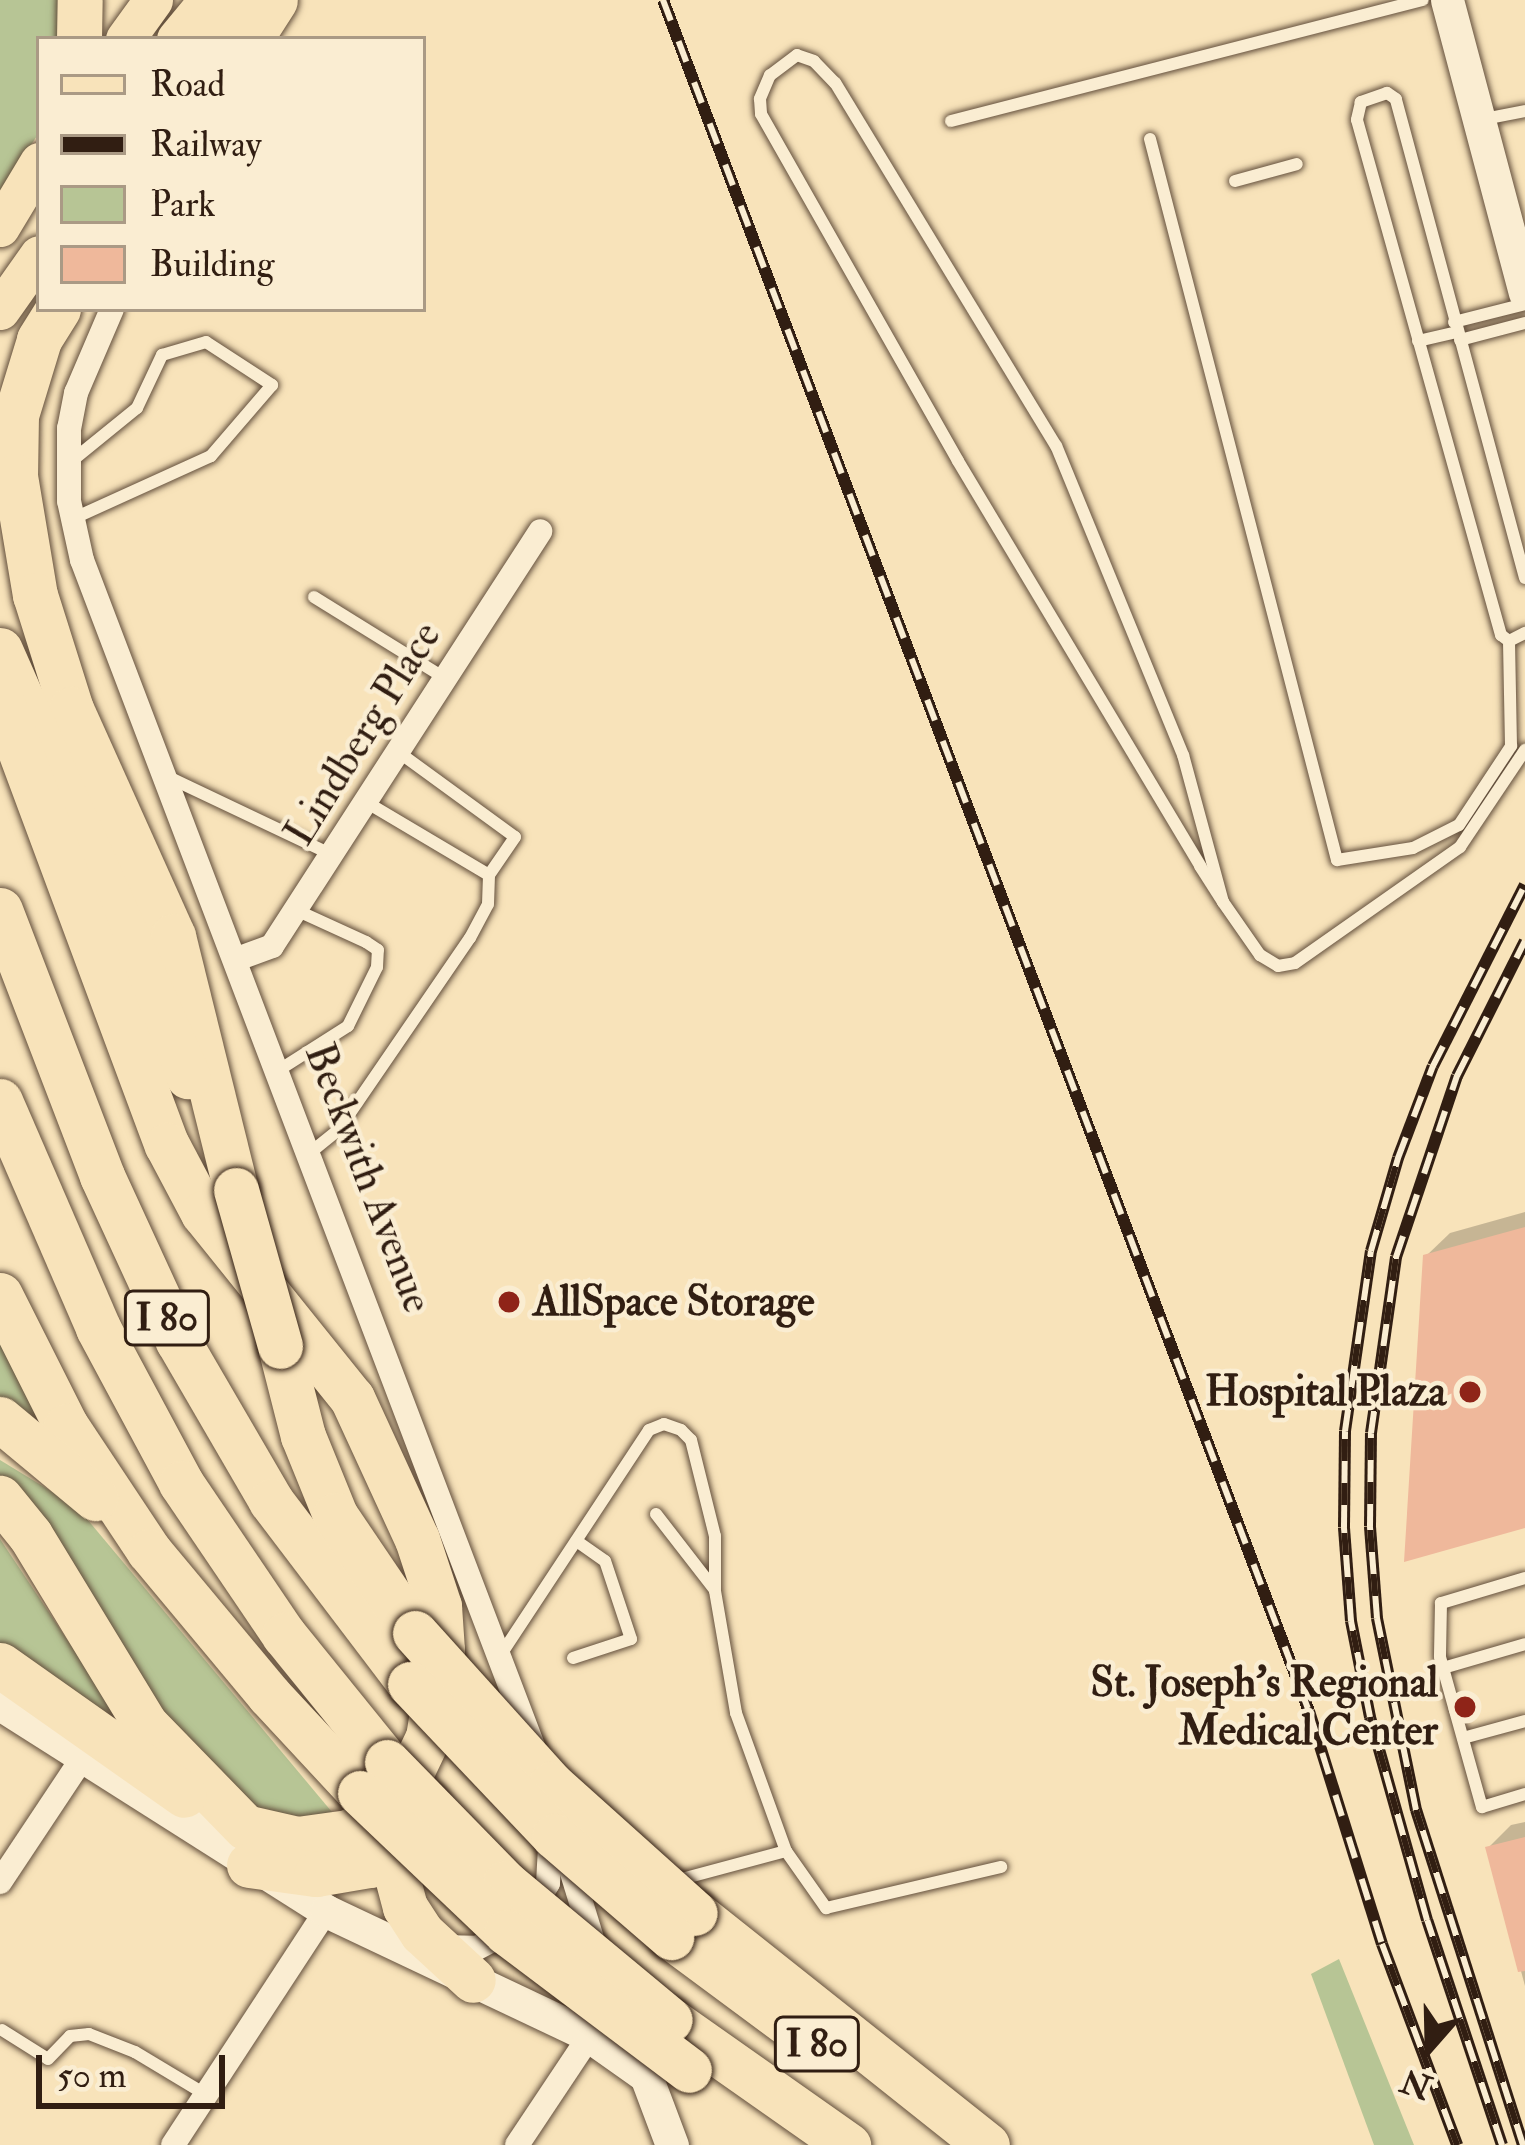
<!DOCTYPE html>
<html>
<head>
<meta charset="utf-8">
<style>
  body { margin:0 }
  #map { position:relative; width:1525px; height:2145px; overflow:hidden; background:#f8e3ba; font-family:"IM FELL Double Pica",serif }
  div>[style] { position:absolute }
  .green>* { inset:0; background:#b7c595 }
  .shadow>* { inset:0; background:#0003 }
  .building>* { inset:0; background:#efb89b }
  .roads { filter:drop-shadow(0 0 3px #634f3c) drop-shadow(0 0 3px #634f3c) }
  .lane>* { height:12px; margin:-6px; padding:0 6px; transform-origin:6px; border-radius:6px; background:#faedd2 }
  .street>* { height:24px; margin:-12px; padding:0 12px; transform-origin:12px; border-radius:12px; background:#faedd2 }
  .secondary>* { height:33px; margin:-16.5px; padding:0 16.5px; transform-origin:16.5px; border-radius:16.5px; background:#faedd2 }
  .primary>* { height:39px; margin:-19.5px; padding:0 19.5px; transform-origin:19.5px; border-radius:19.5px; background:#f8e3ba }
  .highway>* { height:45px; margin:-22.5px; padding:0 22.5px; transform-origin:22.5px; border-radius:22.5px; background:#f8e3ba }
  .rail>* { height:12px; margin-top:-6px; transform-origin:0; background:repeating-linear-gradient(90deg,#faedd2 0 22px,#311e12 0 44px); box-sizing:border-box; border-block:3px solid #311e12 }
  .bridges { filter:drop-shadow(0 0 3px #311e12) drop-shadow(0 0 3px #311e12) }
  .highway-bridge>* { height:45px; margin:-22.5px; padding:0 22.5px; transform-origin:22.5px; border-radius:22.5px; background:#f8e3ba }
  .dots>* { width:33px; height:33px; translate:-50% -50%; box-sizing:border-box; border:6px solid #faedd2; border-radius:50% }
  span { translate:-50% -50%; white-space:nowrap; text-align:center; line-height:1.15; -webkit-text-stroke:9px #faedd2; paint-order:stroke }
  .shield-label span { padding:3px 9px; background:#faedd2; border:3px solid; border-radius:9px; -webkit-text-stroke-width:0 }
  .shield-label { font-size:39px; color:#311e12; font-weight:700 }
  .street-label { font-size:42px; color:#311e12 }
  .poi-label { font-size:42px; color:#311e12; font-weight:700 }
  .left { translate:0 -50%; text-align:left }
  .right { translate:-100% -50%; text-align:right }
  .legend { position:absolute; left:36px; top:36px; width:390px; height:276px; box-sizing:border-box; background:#faedd2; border:3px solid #aa9a85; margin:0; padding:15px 21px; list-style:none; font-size:36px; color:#311e12 }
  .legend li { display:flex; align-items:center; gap:24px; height:60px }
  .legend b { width:60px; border:3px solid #aa9a85 }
  .north { position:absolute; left:1369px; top:1989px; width:120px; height:120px; -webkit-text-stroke:9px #faedd2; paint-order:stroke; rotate:200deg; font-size:33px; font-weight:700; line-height:48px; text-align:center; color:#311e12 }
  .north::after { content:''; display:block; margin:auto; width:42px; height:54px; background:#311e12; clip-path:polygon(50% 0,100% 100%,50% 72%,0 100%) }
  .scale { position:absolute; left:36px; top:2055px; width:189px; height:54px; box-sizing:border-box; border:6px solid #311e12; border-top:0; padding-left:15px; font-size:36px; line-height:42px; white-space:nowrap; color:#311e12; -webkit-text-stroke:9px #faedd2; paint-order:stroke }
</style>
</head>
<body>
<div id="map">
  <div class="green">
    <i style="clip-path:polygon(0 0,65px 0,67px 39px,39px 39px,39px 133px,0 191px)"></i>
    <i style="clip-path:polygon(0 1334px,49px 1445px,0 1414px)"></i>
    <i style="clip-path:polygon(0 1460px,77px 1507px,342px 1824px,254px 1821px,164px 1727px,0 1479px)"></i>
    <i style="clip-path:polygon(0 1539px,144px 1755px,0 1652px)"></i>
    <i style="clip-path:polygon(1339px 1959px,1414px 2145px,1374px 2145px,1311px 1974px)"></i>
  </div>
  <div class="shadow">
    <i style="clip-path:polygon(1525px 1212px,1525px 1525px,1426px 1256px,1450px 1233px)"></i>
    <i style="clip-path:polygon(1525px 1822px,1525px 1986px,1488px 1848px,1511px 1825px)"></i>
  </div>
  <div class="building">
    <i style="clip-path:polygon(1525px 1227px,1525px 1528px,1404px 1562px,1423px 1255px)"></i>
    <i style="clip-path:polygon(1525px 1837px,1525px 1971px,1518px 1972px,1485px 1847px)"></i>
  </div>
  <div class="roads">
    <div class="lane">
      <i style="left:1479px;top:120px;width:47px;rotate:-11.1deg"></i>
      <i style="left:951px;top:121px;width:487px;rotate:-14.4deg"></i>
      <i style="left:1150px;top:139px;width:745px;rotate:75.46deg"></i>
      <i style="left:1337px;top:860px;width:77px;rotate:-9deg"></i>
      <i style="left:1413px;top:848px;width:51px;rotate:-26.6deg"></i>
      <i style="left:1459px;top:825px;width:95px;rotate:-56.6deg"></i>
      <i style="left:1511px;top:746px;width:105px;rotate:-91.1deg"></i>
      <i style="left:1235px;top:181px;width:64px;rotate:-15.3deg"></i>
      <i style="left:1454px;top:322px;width:73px;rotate:-14.2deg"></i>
      <i style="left:1460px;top:340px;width:67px;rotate:-14.7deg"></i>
      <i style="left:1418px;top:341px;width:40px;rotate:-13deg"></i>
      <i style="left:68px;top:464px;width:89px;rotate:-39.1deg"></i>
      <i style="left:137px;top:408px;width:59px;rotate:-64.7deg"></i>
      <i style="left:162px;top:355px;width:46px;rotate:-16.5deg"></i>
      <i style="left:206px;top:342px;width:79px;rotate:33.1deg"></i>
      <i style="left:272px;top:385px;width:94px;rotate:130.7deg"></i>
      <i style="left:211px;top:456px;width:153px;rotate:155.6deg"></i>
      <i style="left:1525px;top:578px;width:496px;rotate:-105.1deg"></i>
      <i style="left:1396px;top:99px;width:11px;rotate:-146deg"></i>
      <i style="left:1387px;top:93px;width:28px;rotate:161deg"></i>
      <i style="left:1361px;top:102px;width:18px;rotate:103deg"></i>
      <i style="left:1357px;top:120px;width:535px;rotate:74.38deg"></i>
      <i style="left:1501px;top:635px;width:10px;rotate:37deg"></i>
      <i style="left:1509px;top:641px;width:18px;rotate:-27deg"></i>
      <i style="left:314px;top:597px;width:152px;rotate:31.8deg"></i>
      <i style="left:166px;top:776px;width:184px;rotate:25.4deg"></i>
      <i style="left:366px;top:802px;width:143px;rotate:30.7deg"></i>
      <i style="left:489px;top:875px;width:46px;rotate:-55.6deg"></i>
      <i style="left:515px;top:837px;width:146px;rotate:-143.9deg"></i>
      <i style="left:1223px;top:902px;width:152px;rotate:-105.2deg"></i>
      <i style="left:1183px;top:755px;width:334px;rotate:-112.3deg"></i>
      <i style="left:1056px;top:446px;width:425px;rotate:-121.3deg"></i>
      <i style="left:835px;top:83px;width:30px;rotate:-134deg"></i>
      <i style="left:814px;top:61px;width:18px;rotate:-161deg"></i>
      <i style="left:797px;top:55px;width:34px;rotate:143deg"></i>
      <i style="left:770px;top:75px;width:26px;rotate:113deg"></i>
      <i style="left:760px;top:99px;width:15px;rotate:86deg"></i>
      <i style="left:761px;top:114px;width:399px;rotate:60.4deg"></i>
      <i style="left:958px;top:461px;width:472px;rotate:59.1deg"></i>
      <i style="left:1200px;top:866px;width:43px;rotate:57.4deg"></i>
      <i style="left:1223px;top:902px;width:65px;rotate:55.1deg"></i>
      <i style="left:1260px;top:955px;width:21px;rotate:31deg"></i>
      <i style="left:1278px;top:966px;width:17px;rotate:-10deg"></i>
      <i style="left:1295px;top:963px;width:202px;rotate:-35.1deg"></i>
      <i style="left:1460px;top:847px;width:117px;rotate:-56.2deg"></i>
      <i style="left:279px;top:1070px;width:82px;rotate:-32.5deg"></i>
      <i style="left:348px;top:1026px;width:66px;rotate:-63.8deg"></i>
      <i style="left:377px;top:967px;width:17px;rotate:-87deg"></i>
      <i style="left:378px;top:950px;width:14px;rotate:-146deg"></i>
      <i style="left:366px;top:942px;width:77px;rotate:-155.4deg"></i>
      <i style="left:311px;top:1152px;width:36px;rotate:-39deg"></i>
      <i style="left:339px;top:1129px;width:232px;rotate:-55.6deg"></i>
      <i style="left:470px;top:938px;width:38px;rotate:-62deg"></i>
      <i style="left:488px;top:904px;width:29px;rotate:-88deg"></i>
      <i style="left:656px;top:1514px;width:96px;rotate:52.2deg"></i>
      <i style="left:1525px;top:1578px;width:88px;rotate:163.4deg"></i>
      <i style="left:1441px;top:1603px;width:54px;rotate:91.1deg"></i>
      <i style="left:1440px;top:1657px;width:156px;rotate:74.4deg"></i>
      <i style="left:1482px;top:1807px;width:45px;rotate:-16.8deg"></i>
      <i style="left:500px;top:1656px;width:271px;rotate:-56.6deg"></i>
      <i style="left:649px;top:1430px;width:16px;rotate:-22deg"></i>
      <i style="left:664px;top:1424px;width:18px;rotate:19deg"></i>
      <i style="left:681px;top:1430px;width:14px;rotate:45deg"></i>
      <i style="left:691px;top:1440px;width:99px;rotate:76deg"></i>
      <i style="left:715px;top:1536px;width:55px;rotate:90deg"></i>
      <i style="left:715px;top:1591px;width:124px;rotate:80.2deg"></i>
      <i style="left:736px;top:1713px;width:147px;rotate:70.1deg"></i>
      <i style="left:786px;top:1851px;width:112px;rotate:165deg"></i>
      <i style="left:573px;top:1658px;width:61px;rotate:-18.1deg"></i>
      <i style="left:631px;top:1639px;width:82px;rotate:-108.4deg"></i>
      <i style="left:605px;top:1561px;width:35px;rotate:-145deg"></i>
      <i style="left:1443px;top:1668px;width:85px;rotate:-16.3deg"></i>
      <i style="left:1463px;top:1738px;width:64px;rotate:-15.3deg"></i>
      <i style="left:786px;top:1851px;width:70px;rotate:54.9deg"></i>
      <i style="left:826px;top:1908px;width:180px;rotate:-13.2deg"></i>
      <i style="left:2px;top:2030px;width:54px;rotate:32.2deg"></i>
      <i style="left:48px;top:2059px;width:32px;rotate:-46deg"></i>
      <i style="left:70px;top:2036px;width:19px;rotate:-6deg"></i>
      <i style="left:89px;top:2034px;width:49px;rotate:21.4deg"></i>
      <i style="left:135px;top:2052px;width:82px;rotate:31deg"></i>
    </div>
    <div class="street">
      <i style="left:112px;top:309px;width:91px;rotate:113.2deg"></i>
      <i style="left:76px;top:393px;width:36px;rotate:101deg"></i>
      <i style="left:69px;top:428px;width:73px;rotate:90deg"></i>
      <i style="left:69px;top:501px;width:60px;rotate:77.6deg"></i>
      <i style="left:82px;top:560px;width:1269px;rotate:69.18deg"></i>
      <i style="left:237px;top:959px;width:37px;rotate:-20deg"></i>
      <i style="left:272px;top:946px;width:494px;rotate:-57.1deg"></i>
      <i style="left:566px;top:1853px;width:103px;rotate:73.1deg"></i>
      <i style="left:0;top:1882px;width:150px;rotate:-56.4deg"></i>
      <i style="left:438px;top:1947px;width:39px;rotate:1deg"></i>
      <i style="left:477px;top:1948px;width:54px;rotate:-27.5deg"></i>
      <i style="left:525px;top:1923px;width:46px;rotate:-60.1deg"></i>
      <i style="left:548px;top:1883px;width:54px;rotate:-86.8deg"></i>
      <i style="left:173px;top:2145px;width:280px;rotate:-56.8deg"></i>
      <i style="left:517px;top:2145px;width:148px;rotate:-56.3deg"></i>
    </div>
    <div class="secondary">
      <i style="left:1447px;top:0;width:303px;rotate:75.1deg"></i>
      <i style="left:0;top:1704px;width:386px;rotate:32.4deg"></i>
      <i style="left:326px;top:1911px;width:290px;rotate:25.3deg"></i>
      <i style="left:588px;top:2035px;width:71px;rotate:35.3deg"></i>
      <i style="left:646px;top:2076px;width:74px;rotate:69.4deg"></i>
    </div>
    <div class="primary">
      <i style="left:125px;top:39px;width:48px;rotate:-54.3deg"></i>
      <i style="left:176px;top:39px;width:50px;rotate:-50.6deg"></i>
      <i style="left:216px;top:39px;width:52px;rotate:-48.9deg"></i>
      <i style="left:0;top:227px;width:76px;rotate:-59deg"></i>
      <i style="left:0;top:310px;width:67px;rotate:-54.7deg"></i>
    </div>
    <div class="highway">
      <i style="left:79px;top:39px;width:39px;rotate:-89deg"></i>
      <i style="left:250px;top:39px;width:46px;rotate:-57.3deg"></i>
      <i style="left:58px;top:309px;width:36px;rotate:122deg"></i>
      <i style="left:39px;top:340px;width:78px;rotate:107deg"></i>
      <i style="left:16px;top:415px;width:61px;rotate:90.9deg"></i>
      <i style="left:15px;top:476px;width:121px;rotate:80.5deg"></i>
      <i style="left:35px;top:595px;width:120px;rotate:72.5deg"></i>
      <i style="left:71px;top:709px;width:249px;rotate:65.8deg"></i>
      <i style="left:173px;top:936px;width:262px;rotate:76.1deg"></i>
      <i style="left:0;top:650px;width:466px;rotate:66.2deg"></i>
      <i style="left:0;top:697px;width:478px;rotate:69.6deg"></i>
      <i style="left:167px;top:1145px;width:77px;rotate:62.1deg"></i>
      <i style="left:203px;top:1213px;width:238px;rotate:51.2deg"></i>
      <i style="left:352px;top:1398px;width:155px;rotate:65.3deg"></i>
      <i style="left:417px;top:1539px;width:71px;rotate:71.8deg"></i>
      <i style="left:439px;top:1606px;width:44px;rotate:86.1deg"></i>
      <i style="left:442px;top:1650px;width:88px;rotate:99.1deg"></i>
      <i style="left:428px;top:1737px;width:49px;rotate:115.5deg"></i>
      <i style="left:407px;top:1781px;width:57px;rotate:134.3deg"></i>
      <i style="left:367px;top:1822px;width:21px;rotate:152deg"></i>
      <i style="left:348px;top:1832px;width:51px;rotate:172.2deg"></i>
      <i style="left:297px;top:1839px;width:53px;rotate:-167deg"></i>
      <i style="left:245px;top:1827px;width:144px;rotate:-134.2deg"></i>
      <i style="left:145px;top:1724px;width:221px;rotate:-121.3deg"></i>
      <i style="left:30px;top:1535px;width:48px;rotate:-129deg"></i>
      <i style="left:0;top:910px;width:285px;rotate:69deg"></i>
      <i style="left:102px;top:1176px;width:182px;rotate:65.3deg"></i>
      <i style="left:178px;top:1341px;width:185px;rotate:59.8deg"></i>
      <i style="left:271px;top:1501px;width:230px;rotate:52.8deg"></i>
      <i style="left:0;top:1101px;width:247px;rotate:66.6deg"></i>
      <i style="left:98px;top:1328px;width:176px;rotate:61.8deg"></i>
      <i style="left:181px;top:1483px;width:184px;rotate:55.9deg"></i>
      <i style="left:284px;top:1635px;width:164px;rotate:51deg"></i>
      <i style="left:0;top:1295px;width:147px;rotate:63.3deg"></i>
      <i style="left:66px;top:1426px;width:150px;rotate:56.4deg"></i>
      <i style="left:149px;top:1551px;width:187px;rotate:50.2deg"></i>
      <i style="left:269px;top:1695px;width:134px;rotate:47.1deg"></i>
      <i style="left:280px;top:1346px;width:93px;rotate:75.7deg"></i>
      <i style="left:303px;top:1436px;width:85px;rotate:67.9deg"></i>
      <i style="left:335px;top:1515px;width:143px;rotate:55.9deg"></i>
      <i style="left:0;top:1419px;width:124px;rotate:39.7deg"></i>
      <i style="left:0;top:1665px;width:225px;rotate:35.2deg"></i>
      <i style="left:396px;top:1843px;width:19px;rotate:99deg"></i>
      <i style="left:393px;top:1862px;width:47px;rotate:75.1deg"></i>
      <i style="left:405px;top:1907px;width:31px;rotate:57deg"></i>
      <i style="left:422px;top:1933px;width:69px;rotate:42.7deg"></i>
      <i style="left:249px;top:1865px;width:68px;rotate:7.7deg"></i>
      <i style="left:316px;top:1874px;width:55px;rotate:-9.5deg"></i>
      <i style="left:370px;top:1865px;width:34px;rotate:-40deg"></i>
      <i style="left:396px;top:1843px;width:50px;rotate:-53.1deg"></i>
      <i style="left:695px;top:1913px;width:373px;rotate:38.5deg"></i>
      <i style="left:671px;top:1937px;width:167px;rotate:36.5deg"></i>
      <i style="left:670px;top:2020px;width:218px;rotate:35.1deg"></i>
    </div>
  </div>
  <div class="rail">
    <i style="left:663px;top:0;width:1829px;rotate:69.32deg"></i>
    <i style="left:1309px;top:1711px;width:244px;rotate:72.6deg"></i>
    <i style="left:1382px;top:1944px;width:215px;rotate:69.5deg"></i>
    <i style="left:1502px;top:2145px;width:237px;rotate:-108.4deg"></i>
    <i style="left:1427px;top:1920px;width:211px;rotate:-105.7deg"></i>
    <i style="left:1370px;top:1717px;width:98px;rotate:-101.2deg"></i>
    <i style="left:1351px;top:1621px;width:94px;rotate:-94.3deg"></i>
    <i style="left:1344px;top:1527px;width:96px;rotate:-89.4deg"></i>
    <i style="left:1345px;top:1431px;width:182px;rotate:-81.8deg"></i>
    <i style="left:1371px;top:1251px;width:97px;rotate:-73.8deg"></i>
    <i style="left:1398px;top:1158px;width:98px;rotate:-69.2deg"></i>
    <i style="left:1433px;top:1066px;width:203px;rotate:-63.1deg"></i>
    <i style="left:1523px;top:2145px;width:352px;rotate:-107.7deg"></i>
    <i style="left:1416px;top:1810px;width:196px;rotate:-101.5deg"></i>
    <i style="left:1377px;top:1618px;width:92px;rotate:-94.4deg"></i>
    <i style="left:1370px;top:1526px;width:93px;rotate:-89.4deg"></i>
    <i style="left:1371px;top:1433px;width:178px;rotate:-81.9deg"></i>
    <i style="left:1396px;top:1257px;width:191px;rotate:-71.4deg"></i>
    <i style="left:1457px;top:1076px;width:151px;rotate:-63.3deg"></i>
  </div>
  <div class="bridges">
    <div class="highway-bridge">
      <i style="left:236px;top:1190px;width:162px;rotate:74.2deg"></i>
      <i style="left:415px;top:1633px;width:203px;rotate:48deg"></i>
      <i style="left:551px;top:1784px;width:193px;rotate:41.9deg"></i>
      <i style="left:410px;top:1684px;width:209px;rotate:46.5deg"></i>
      <i style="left:554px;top:1836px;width:155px;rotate:40.8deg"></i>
      <i style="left:387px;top:1762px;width:169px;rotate:45.7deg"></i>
      <i style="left:505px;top:1883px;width:214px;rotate:39.7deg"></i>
      <i style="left:360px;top:1793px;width:202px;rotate:43.6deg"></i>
      <i style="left:506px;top:1932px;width:229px;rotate:37deg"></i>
    </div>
  </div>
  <div class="dots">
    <i style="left:509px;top:1302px;background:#8f2418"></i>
    <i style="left:1470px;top:1392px;background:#8f2418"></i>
    <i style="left:1465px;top:1707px;background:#8f2418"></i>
  </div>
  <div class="shield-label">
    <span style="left:167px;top:1318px">I 80</span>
    <span style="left:817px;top:2044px">I 80</span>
  </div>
  <div class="street-label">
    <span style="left:363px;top:734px;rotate:-58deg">Lindberg Place</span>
    <span style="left:368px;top:1178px;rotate:69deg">Beckwith Avenue</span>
  </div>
  <div class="poi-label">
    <span class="left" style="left:533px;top:1302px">AllSpace Storage</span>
    <span class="right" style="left:1446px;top:1392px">Hospital Plaza</span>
    <span class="right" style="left:1438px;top:1707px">St. Joseph’s Regional<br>Medical Center</span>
  </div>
  <ul class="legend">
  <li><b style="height:15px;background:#f8e3ba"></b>Road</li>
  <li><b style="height:15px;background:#311e12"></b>Railway</li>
  <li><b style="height:33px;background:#b7c595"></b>Park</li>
  <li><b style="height:33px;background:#efb89b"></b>Building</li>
  </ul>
  <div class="north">N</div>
  <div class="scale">50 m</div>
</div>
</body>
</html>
